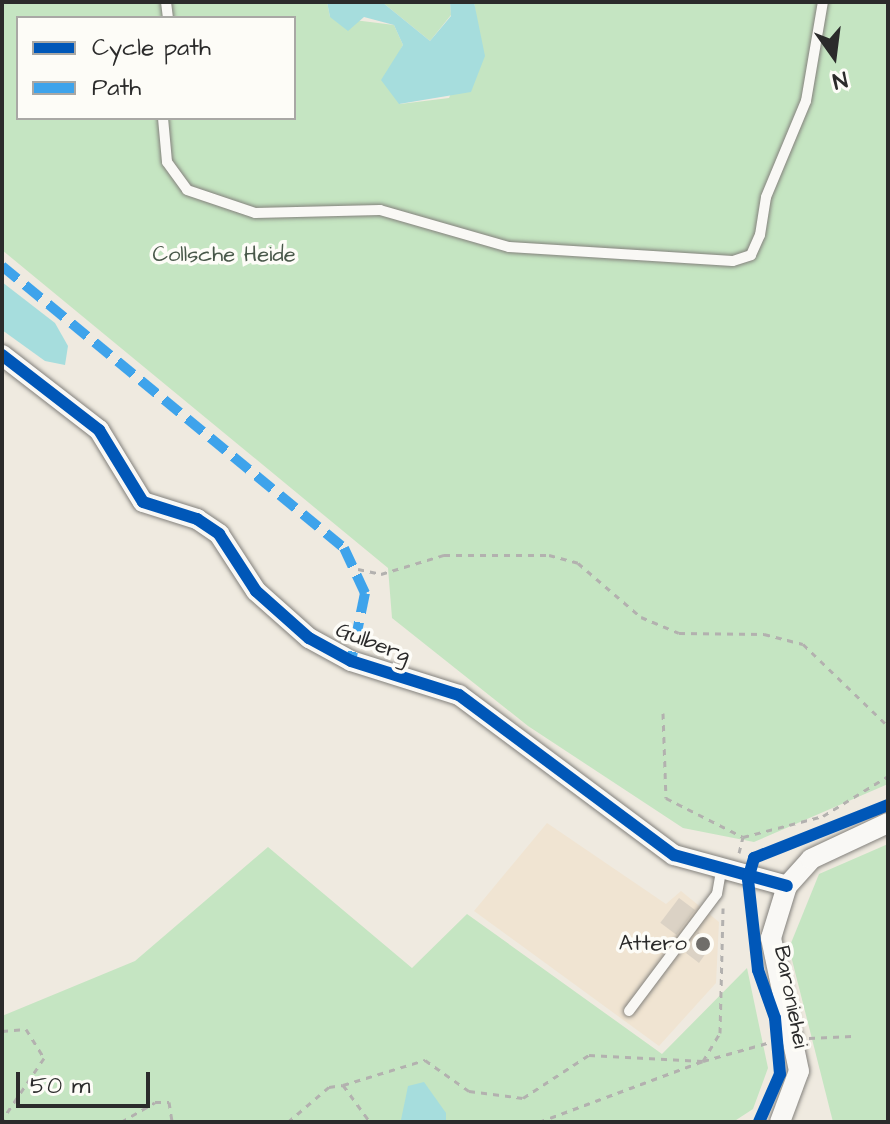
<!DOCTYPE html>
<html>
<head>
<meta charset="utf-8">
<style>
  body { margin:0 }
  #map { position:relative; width:890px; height:1124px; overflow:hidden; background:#efeae0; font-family:"Architects Daughter",sans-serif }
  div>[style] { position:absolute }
  .built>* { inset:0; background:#f0e4d2 }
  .green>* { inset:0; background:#c5e5c2 }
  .water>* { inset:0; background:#a6dddd }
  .building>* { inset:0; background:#dbd2c5; transform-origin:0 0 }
  .path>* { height:3px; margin-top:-1.5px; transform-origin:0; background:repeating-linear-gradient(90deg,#b3b1af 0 6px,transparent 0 12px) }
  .roads { filter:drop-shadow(0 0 2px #83817c) drop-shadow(0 0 2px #83817c) }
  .service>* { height:10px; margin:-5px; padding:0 5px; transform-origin:5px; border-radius:5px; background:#f9f8f5 }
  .minor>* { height:20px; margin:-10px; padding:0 10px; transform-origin:10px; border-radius:10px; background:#f9f8f5 }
  .quiet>* { height:10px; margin-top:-5px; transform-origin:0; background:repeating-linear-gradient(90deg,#3ea3eb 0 20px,transparent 0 30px) }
  .cycleway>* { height:12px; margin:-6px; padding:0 6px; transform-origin:6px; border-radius:6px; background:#0057b8 }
  .dots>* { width:22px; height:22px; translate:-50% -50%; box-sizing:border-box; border:4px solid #fdfcf7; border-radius:50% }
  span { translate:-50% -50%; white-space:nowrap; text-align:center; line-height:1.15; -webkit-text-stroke:7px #fdfcf7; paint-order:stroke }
  .park-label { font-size:22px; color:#49584a }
  .street-label { font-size:22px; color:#2b2b2b }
  .poi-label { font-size:22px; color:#2b2b2b }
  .right { translate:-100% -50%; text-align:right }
  .frame { position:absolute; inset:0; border:4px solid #2b2b2b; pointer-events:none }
  .legend { position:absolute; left:16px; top:16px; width:280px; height:104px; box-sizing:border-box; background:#fdfcf7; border:2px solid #a9a8a5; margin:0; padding:10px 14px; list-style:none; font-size:24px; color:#2b2b2b }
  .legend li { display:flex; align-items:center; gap:16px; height:40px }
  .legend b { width:40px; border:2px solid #a9a8a5 }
  .north { position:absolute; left:794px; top:16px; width:80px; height:80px; -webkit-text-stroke:6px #fdfcf7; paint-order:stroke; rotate:166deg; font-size:22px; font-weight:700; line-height:32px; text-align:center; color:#2b2b2b }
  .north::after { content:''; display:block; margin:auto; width:28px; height:36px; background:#2b2b2b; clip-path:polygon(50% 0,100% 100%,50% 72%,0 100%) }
  .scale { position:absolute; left:16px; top:1072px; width:134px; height:36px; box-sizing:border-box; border:4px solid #2b2b2b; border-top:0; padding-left:10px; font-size:24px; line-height:28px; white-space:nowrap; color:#2b2b2b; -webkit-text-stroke:6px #fdfcf7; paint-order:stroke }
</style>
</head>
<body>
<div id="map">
  <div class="built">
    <i style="clip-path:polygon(547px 823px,666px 904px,681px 891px,719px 922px,716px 983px,659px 1046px,474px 911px)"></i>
  </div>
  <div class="green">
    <i style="clip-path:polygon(evenodd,2px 2px,327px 2px,330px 17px,394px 25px,403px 45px,391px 68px,400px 104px,449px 98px,478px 30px,474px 2px,888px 2px,888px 784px,754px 842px,683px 828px,528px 726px,392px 618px,388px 568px,2px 250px,2px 2px,18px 18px,294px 18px,294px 118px,18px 118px,18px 18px)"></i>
    <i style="clip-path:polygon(382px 2px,450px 2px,451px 15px,430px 41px)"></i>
    <i style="clip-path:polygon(888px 844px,888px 1122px,833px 1122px,789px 948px,819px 874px)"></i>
    <i style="clip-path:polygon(268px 847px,412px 968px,467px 914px,662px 1054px,747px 968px,768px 1068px,753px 1109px,733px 1122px,2px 1122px,2px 1016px,135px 961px)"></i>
  </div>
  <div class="water">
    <i style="clip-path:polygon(327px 2px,382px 2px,430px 41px,451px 16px,450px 2px,474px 2px,485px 56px,471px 92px,399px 104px,381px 80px,403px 45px,394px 25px,364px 17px,348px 31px,330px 17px)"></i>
    <i style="clip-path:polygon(2px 282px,55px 323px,68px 346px,65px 365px,45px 361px,2px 330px)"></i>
    <i style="clip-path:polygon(424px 1082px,446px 1113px,446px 1122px,401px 1120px,408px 1086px)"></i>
  </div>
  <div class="building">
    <i style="left:679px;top:898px;width:20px;height:31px;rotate:37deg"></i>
    <i style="clip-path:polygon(698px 932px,713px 943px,699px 963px,686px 953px)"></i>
  </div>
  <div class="path">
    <i style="left:358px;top:569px;width:24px;rotate:12deg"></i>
    <i style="left:381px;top:574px;width:66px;rotate:-16.8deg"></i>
    <i style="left:444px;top:555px;width:105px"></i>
    <i style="left:549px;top:555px;width:30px;rotate:15deg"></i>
    <i style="left:578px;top:563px;width:83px;rotate:40.6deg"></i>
    <i style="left:641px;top:617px;width:41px;rotate:22.8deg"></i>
    <i style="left:679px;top:633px;width:85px;rotate:0.7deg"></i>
    <i style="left:764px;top:634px;width:40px;rotate:14.4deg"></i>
    <i style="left:803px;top:644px;width:118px;rotate:44deg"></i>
    <i style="left:663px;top:713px;width:85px;rotate:88deg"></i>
    <i style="left:666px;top:798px;width:86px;rotate:26.9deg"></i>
    <i style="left:743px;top:837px;width:83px;rotate:-14.7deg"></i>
    <i style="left:823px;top:816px;width:76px;rotate:-31.6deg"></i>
    <i style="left:739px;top:853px;width:16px;rotate:-76deg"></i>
    <i style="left:2px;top:1031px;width:24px;rotate:-5deg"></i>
    <i style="left:26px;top:1029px;width:34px;rotate:58deg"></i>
    <i style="left:44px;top:1058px;width:75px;rotate:124.1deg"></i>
    <i style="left:809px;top:1038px;width:43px;rotate:-2.7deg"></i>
    <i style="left:343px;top:1085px;width:86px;rotate:-17deg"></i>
    <i style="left:425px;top:1060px;width:54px;rotate:35.2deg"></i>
    <i style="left:469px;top:1091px;width:54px;rotate:7.4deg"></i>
    <i style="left:523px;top:1098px;width:79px;rotate:-33.1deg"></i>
    <i style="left:589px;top:1055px;width:114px;rotate:3deg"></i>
    <i style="left:703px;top:1061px;width:74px;rotate:-15.7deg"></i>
    <i style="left:121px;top:1122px;width:39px;rotate:-30deg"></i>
    <i style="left:155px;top:1102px;width:14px"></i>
    <i style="left:169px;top:1102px;width:20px;rotate:81deg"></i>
    <i style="left:288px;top:1122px;width:54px;rotate:-40.5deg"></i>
    <i style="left:329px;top:1087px;width:14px;rotate:-8deg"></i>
    <i style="left:343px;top:1085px;width:46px;rotate:53.9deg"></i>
    <i style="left:539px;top:1122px;width:175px;rotate:-20.4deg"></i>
    <i style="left:703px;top:1061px;width:33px;rotate:-59deg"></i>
    <i style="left:720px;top:1033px;width:125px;rotate:-88.6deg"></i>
  </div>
  <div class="roads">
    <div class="service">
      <i style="left:166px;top:2px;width:16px;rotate:83deg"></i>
      <i style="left:163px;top:118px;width:44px;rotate:84.8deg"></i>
      <i style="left:167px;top:162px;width:34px;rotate:54deg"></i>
      <i style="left:187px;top:190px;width:72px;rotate:18.7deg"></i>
      <i style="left:255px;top:213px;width:125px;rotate:-1.4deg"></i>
      <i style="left:380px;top:210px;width:134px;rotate:16deg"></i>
      <i style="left:509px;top:247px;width:224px;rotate:3.6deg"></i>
      <i style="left:733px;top:261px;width:19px;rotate:-18deg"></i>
      <i style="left:751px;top:255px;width:22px;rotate:-66deg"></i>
      <i style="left:760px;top:235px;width:38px;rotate:-81deg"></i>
      <i style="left:766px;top:197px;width:104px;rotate:-67.4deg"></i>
      <i style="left:806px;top:101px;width:100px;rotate:-80.3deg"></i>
      <i style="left:629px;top:1011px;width:146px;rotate:-53.1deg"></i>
      <i style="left:717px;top:894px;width:23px;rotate:-80deg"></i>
    </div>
    <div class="minor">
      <i style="left:2px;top:355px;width:123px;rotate:37.7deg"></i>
      <i style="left:99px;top:430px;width:84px;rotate:58.6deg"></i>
      <i style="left:143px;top:502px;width:57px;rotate:17.5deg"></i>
      <i style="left:197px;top:519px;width:27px;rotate:34deg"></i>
      <i style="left:219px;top:534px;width:68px;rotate:57deg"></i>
      <i style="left:256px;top:591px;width:71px;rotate:41.6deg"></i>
      <i style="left:309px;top:638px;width:48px;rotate:28.7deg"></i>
      <i style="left:351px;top:661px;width:113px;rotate:17.5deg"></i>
      <i style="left:459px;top:695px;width:268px;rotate:36.7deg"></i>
      <i style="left:674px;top:855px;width:117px;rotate:15.3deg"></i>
      <i style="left:780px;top:1122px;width:54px;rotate:-69.6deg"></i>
      <i style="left:799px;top:1071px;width:136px;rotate:-101.9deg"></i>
      <i style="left:771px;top:938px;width:54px;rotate:-72.9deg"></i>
      <i style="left:787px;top:886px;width:36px;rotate:-48deg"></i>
      <i style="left:811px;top:859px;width:85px;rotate:-25.1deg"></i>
    </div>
  </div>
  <div class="quiet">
    <i style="left:2px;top:266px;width:443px;rotate:39.5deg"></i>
    <i style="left:344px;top:548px;width:50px;rotate:65deg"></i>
    <i style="left:365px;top:593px;width:69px;rotate:101.6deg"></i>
  </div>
  <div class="cycleway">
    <i style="left:2px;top:355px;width:123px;rotate:37.7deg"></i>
    <i style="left:99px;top:430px;width:84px;rotate:58.6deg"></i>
    <i style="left:143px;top:502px;width:57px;rotate:17.5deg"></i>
    <i style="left:197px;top:519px;width:27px;rotate:34deg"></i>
    <i style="left:219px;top:534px;width:68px;rotate:57deg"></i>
    <i style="left:256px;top:591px;width:71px;rotate:41.6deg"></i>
    <i style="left:309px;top:638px;width:48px;rotate:28.7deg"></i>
    <i style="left:351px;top:661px;width:113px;rotate:17.5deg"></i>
    <i style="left:459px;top:695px;width:268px;rotate:36.7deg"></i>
    <i style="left:674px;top:855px;width:117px;rotate:15.3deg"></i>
    <i style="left:759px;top:1122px;width:52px;rotate:-66.4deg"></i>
    <i style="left:780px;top:1074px;width:56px;rotate:-95.1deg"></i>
    <i style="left:775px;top:1018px;width:51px;rotate:-109.5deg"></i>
    <i style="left:758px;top:970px;width:92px;rotate:-96.3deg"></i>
    <i style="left:748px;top:879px;width:22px;rotate:-74deg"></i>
    <i style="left:754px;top:858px;width:144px;rotate:-21.6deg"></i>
  </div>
  <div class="dots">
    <i style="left:703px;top:944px;background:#706e6a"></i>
  </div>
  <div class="park-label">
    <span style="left:224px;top:255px">Collsche Heide</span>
  </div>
  <div class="street-label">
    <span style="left:373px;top:643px;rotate:21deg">Gulberg</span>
    <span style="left:791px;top:997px;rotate:79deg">Baroniehei</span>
  </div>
  <div class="poi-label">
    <span class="right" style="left:687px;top:944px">Attero</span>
  </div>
  <div class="frame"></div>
  <ul class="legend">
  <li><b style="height:10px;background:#0057b8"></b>Cycle path</li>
  <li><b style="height:10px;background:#3ea3eb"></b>Path</li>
  </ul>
  <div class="north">N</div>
  <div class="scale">50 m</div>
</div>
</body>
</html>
